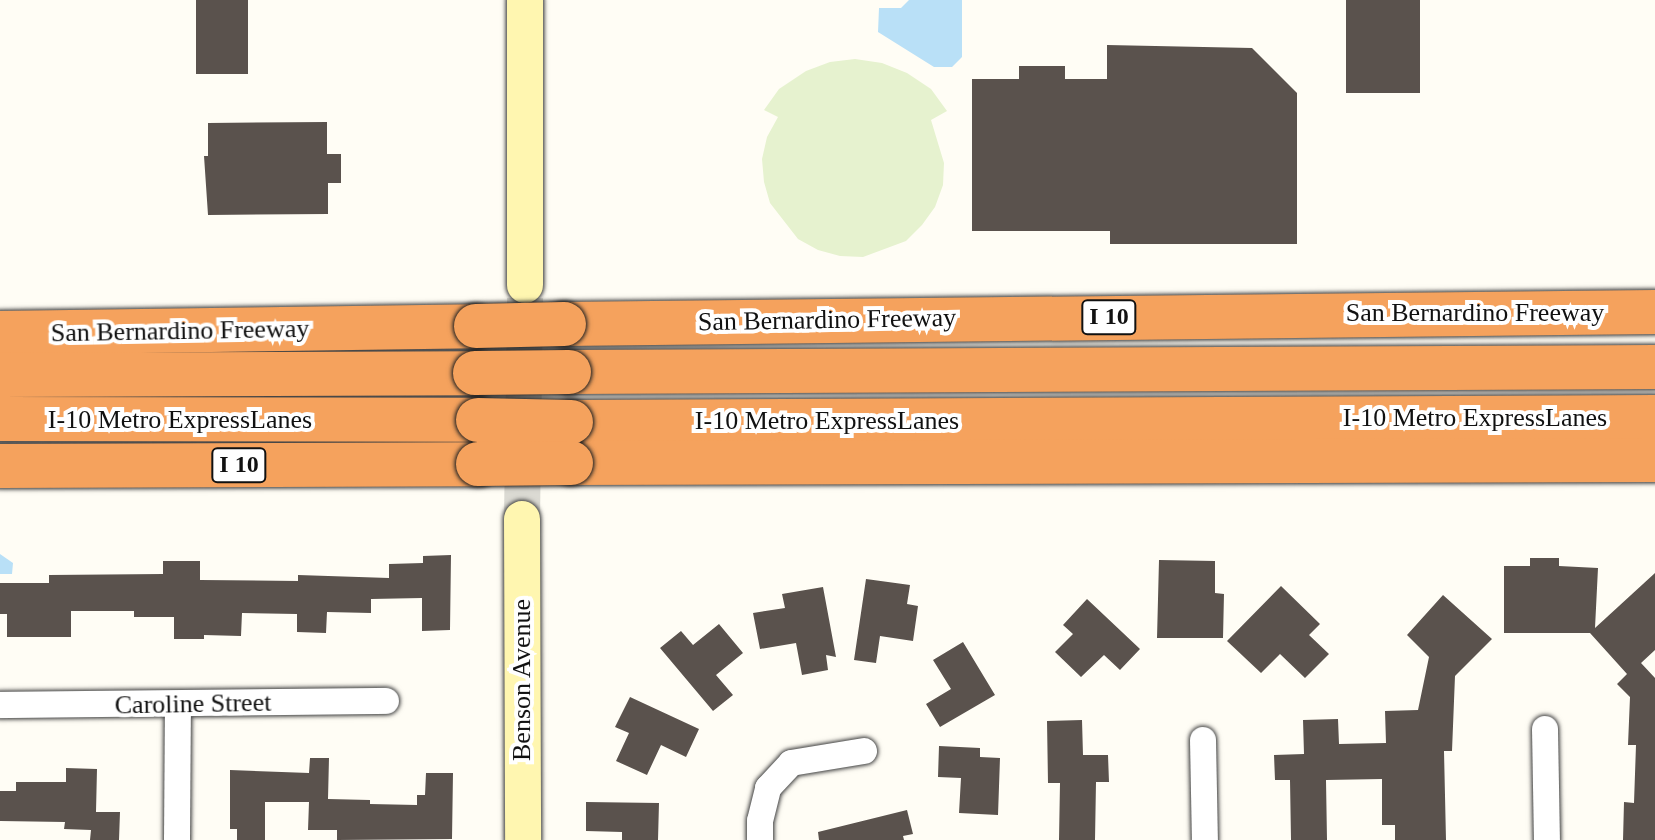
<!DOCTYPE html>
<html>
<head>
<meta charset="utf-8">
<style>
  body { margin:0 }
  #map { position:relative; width:1655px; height:840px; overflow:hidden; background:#fffdf5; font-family:Georgia,serif }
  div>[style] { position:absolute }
  .pitch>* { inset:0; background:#e6f2cf }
  .water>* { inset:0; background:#b9e0f7 }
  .building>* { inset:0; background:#5a524d; transform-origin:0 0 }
  .secondary-tunnel>* { height:36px; margin-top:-18px; transform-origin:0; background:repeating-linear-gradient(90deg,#dbdad3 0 36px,transparent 0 54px) }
  .roads { filter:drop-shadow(0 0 2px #444) drop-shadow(0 0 2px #444) }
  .street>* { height:26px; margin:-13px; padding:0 13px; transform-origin:13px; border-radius:13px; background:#fff }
  .secondary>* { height:36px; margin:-18px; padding:0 18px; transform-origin:18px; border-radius:18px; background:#fff6b0 }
  .highway>* { height:44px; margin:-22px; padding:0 22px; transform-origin:22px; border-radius:22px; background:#f5a25d }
  .bridges { filter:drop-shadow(0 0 2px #222) drop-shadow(0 0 2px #222) }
  .highway-bridge>* { height:44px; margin:-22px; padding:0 22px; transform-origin:22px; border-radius:22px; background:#f5a25d }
  span { translate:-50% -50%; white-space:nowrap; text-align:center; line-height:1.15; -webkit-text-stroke:8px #fff; paint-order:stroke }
  .shield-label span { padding:2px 6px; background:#fff; border:2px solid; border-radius:6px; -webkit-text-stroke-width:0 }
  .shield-label { font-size:24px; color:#111; font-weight:700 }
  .street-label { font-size:26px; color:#111 }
</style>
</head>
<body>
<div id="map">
  <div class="pitch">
    <i style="clip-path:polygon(855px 59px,882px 63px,907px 73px,931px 89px,947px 111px,931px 120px,944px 163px,943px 185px,935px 207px,922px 225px,906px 241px,863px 257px,840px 256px,818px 250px,798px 239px,770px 203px,764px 182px,762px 159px,767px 137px,778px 117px,764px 110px,779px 89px,806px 71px,830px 62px)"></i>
  </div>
  <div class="water">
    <i style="clip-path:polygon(909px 0,962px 0,962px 57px,952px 67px,934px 67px,878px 32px,879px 8px,901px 8px)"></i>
    <i style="clip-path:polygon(0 554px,13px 563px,12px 574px,0 574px)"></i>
  </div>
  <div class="building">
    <i style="left:196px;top:0;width:52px;height:74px"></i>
    <i style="left:1346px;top:0;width:74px;height:93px"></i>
    <i style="clip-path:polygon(1107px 45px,1252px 48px,1297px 93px,1297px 244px,1110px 244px,1110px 231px,972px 231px,972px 79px,1019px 79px,1019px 66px,1065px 66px,1065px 79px,1107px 79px)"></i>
    <i style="clip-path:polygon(327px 122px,327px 154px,341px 154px,341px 183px,328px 183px,328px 214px,208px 215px,204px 156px,208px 156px,208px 123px)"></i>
    <i style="clip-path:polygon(451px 555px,450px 630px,422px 631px,422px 598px,371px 599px,371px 613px,327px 612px,326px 633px,297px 632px,297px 614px,242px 613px,241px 636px,204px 635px,204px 639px,174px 639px,174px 617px,134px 617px,134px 611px,71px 611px,71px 637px,7px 637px,7px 614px,0 614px,0 583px,49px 583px,49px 575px,163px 574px,163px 561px,200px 561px,200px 580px,298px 581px,298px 575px,389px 578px,389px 564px,423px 563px,423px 556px)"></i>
    <i style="clip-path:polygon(1530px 558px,1559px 558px,1559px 566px,1598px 568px,1595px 628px,1655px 573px,1655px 650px,1641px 663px,1655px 678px,1655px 840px,1623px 840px,1624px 802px,1634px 803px,1636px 745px,1628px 745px,1630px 697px,1617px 684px,1627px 674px,1590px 633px,1504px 633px,1504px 566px,1530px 566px)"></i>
    <i style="clip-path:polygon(1159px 560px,1215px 561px,1215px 593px,1224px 594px,1223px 638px,1157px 638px)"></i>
    <i style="clip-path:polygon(866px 579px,910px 585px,907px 604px,918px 606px,913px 641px,880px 636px,876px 663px,854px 660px)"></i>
    <i style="clip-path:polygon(1281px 586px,1320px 624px,1309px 635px,1329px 654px,1305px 678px,1280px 654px,1261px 673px,1227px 641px)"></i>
    <i style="clip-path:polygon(823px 587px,836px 657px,826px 655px,828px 670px,802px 675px,796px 643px,760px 649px,753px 613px,785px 608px,782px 594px)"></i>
    <i style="clip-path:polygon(1443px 595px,1492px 639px,1455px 676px,1452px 751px,1444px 751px,1446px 840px,1395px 840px,1395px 825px,1382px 825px,1382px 779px,1326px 780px,1327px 840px,1291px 840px,1290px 780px,1275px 780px,1274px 755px,1304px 754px,1303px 720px,1338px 719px,1339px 744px,1386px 743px,1385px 711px,1418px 710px,1429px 657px,1407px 635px)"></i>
    <i style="clip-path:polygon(1087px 599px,1140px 649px,1120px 670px,1104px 655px,1081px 677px,1055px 652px,1073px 634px,1063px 625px)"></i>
    <i style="clip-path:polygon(719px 624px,743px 653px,716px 675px,733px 695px,713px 711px,660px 648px,681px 631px,693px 645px)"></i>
    <i style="clip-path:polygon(963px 642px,995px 695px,940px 727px,926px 704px,951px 689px,933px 660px)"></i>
    <i style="clip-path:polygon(630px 697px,699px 729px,686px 757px,661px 745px,647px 775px,616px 761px,629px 733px,615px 727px)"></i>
    <i style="clip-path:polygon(1082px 720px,1083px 755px,1108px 755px,1109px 782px,1096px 782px,1095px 840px,1059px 840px,1060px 783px,1048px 783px,1047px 721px)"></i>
    <i style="clip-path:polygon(939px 746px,980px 748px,980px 757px,1000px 758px,998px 815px,959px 813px,961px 778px,938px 777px)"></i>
    <i style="clip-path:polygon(310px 758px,329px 758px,328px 799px,370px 800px,370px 804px,417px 805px,417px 795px,425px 795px,426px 773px,453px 773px,452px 839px,337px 840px,337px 830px,308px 830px,309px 802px,265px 802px,265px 840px,237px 840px,237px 829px,230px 829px,230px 770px,309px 773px)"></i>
    <i style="clip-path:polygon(66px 768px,97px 769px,96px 812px,120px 812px,119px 840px,90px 840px,91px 830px,64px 829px,65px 822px,0 821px,0 791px,16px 791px,16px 782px,66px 782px)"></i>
    <i style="clip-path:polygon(586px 802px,659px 803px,658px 840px,622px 840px,622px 832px,586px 831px)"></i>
    <i style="clip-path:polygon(907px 810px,913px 834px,903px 836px,904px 840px,819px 840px,818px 832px)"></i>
  </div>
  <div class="secondary-tunnel">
    <i style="left:522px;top:519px;width:221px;rotate:-89.2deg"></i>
  </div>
  <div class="roads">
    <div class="street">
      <i style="left:0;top:705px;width:386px;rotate:-0.6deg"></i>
      <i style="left:1545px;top:729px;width:111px;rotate:89deg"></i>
      <i style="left:1203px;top:740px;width:100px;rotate:88.9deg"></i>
      <i style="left:177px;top:840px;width:134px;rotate:-89.6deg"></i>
      <i style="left:760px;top:840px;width:19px;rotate:-90deg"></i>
      <i style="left:760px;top:821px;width:34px;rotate:-76deg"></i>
      <i style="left:768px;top:788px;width:34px;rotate:-47deg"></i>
      <i style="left:791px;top:763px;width:74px;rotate:-9.3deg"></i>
    </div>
    <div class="secondary">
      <i style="left:525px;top:0;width:285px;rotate:90deg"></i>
      <i style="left:522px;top:519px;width:321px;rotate:89.8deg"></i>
    </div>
    <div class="highway">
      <i style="left:564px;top:324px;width:1091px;rotate:-0.63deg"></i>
      <i style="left:0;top:333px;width:476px;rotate:-0.8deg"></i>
      <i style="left:569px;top:372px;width:1086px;rotate:-0.26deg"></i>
      <i style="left:0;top:375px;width:475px;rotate:-0.2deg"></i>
      <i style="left:0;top:419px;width:478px;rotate:0.1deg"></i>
      <i style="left:571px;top:422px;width:1084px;rotate:-0.26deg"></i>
      <i style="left:571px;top:463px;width:1084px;rotate:-0.16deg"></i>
      <i style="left:0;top:466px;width:478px;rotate:-0.2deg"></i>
    </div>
  </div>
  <div class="bridges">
    <div class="highway-bridge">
      <i style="left:476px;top:326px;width:88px;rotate:-1.3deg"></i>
      <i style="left:475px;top:373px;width:94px;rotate:-0.6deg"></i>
      <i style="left:478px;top:420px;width:93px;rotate:1.2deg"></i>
      <i style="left:478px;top:464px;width:93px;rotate:-0.6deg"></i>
    </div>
  </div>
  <div class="shield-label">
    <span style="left:1109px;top:317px">I 10</span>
    <span style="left:239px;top:465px">I 10</span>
  </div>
  <div class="street-label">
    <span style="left:1475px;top:313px">San Bernardino Freeway</span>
    <span style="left:827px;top:320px;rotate:-1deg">San Bernardino Freeway</span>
    <span style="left:180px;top:331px;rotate:-1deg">San Bernardino Freeway</span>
    <span style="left:1475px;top:418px">I-10 Metro ExpressLanes</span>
    <span style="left:180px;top:420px">I-10 Metro ExpressLanes</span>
    <span style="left:827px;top:421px">I-10 Metro ExpressLanes</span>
    <span style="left:522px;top:680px;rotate:-90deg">Benson Avenue</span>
    <span style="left:193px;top:704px;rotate:-1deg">Caroline Street</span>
  </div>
</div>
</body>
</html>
